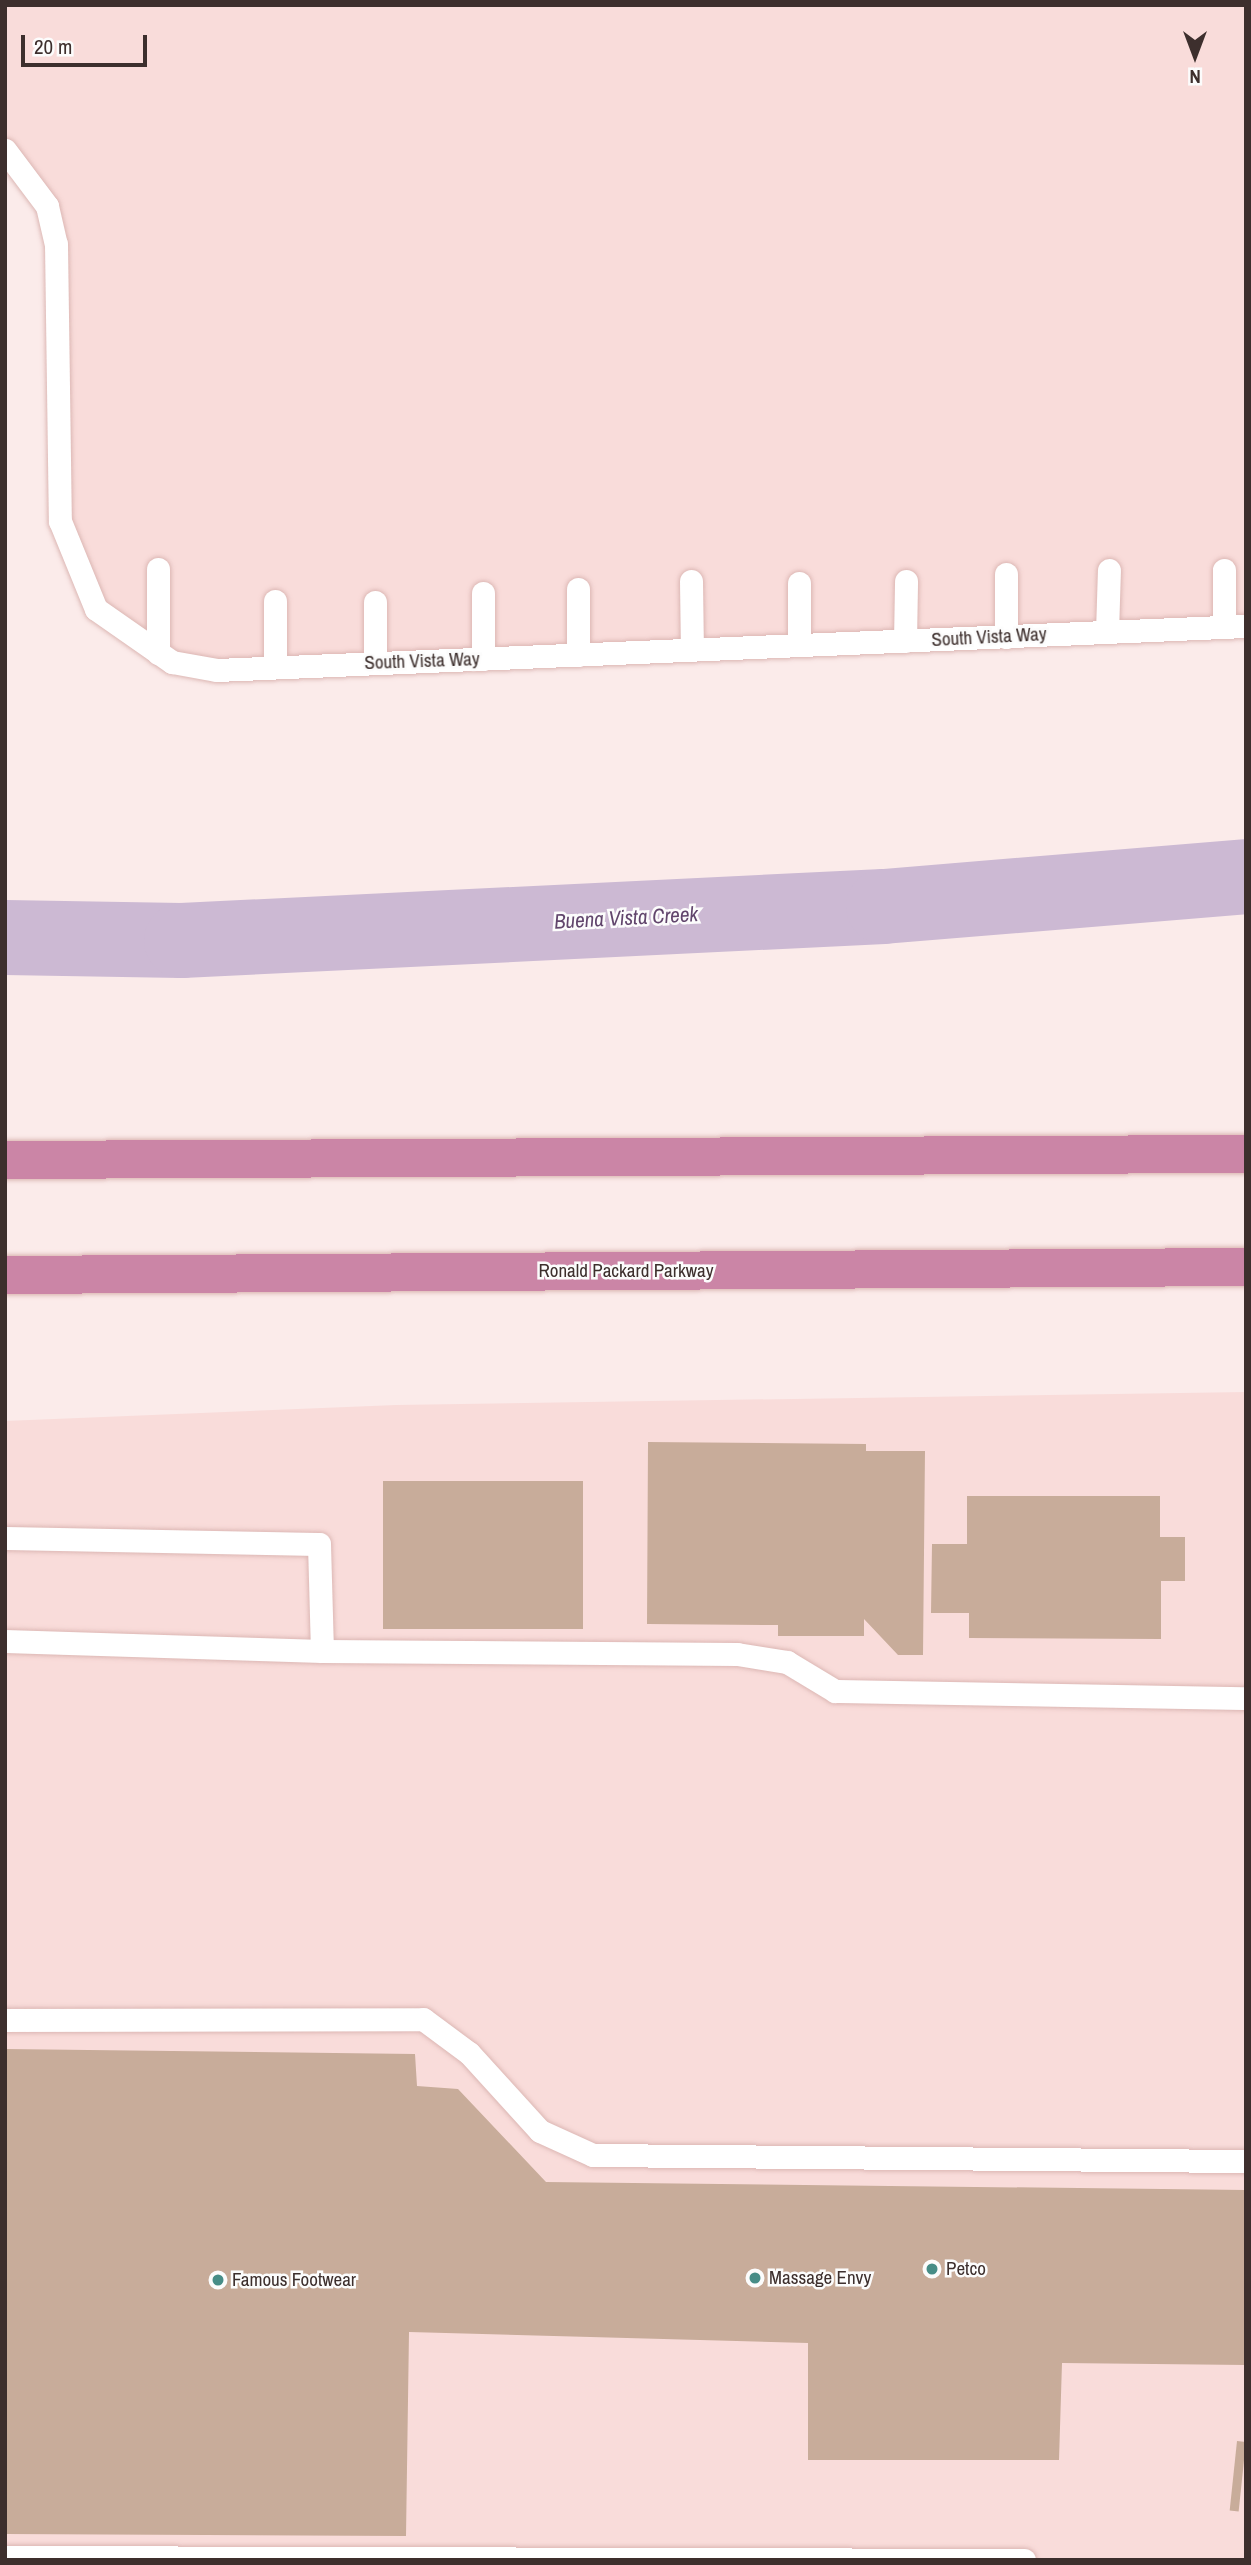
<!DOCTYPE html>
<html>
<head>
<meta charset="utf-8">
<style>
  body { margin:0 }
  #map { position:relative; width:1251px; height:2565px; overflow:hidden; background:#fbebea; font-family:"Archivo Narrow",sans-serif }
  div>[style] { position:absolute }
  .built>* { inset:0; background:#f9dcda }
  .river>* { height:75px; margin:-37.5px; padding:0 37.5px; transform-origin:37.5px; border-radius:37.5px; background:#ccb9d3 }
  .building>* { inset:0; background:#c8ac9a; transform-origin:0 0 }
  .roads { filter:drop-shadow(0 0 2px #dcb7b4) drop-shadow(0 0 2px #dcb7b4) }
  .lane>* { height:23px; margin:-11.5px; padding:0 11.5px; transform-origin:11.5px; border-radius:11.5px; background:#fff }
  .highway>* { height:38px; margin:-19px; padding:0 19px; transform-origin:19px; border-radius:19px; background:#cb85a6 }
  .dots>* { width:19px; height:19px; translate:-50% -50%; box-sizing:border-box; border:4px solid #fcfcfc; border-radius:50% }
  span { translate:-50% -50%; white-space:nowrap; text-align:center; line-height:1.15; -webkit-text-stroke:5px #fcfcfc; paint-order:stroke }
  .street-label { font-size:19px; color:#3d2f2d }
  .poi-label { font-size:19px; color:#3d2f2d }
  .left { translate:0 -50%; text-align:left }
  .water-label { font-size:21px; color:#61456c; font-style:italic }
  .frame { position:absolute; inset:0; border:7px solid #3d2f2d; pointer-events:none }
  .north { position:absolute; left:1160px; top:21px; width:70px; height:70px; -webkit-text-stroke:5px #fcfcfc; paint-order:stroke; rotate:180deg; font-size:19px; font-weight:700; line-height:28px; text-align:center; color:#3d2f2d }
  .north::after { content:''; display:block; margin:auto; width:24px; height:32px; background:#3d2f2d; clip-path:polygon(50% 0,100% 100%,50% 72%,0 100%) }
  .scale { position:absolute; left:21px; top:35px; width:126px; height:32px; box-sizing:border-box; border:4px solid #3d2f2d; border-top:0; padding-left:9px; font-size:21px; line-height:24px; white-space:nowrap; color:#3d2f2d; -webkit-text-stroke:5px #fcfcfc; paint-order:stroke }
</style>
</head>
<body>
<div id="map">
  <div class="built">
    <i style="clip-path:polygon(5px 5px,1246px 5px,1246px 627px,248px 667px,146px 652px,68px 558px,57px 245px,5px 150px)"></i>
    <i style="clip-path:polygon(1246px 1392px,1246px 2560px,5px 2560px,5px 1421px,396px 1405px)"></i>
  </div>
  <div class="river">
    <i style="left:5px;top:937px;width:176px;rotate:1deg"></i>
    <i style="left:181px;top:940px;width:703px;rotate:-2.77deg"></i>
    <i style="left:883px;top:906px;width:364px;rotate:-4.7deg"></i>
  </div>
  <div class="building">
    <i style="clip-path:polygon(648px 1442px,866px 1444px,866px 1451px,925px 1451px,923px 1655px,898px 1655px,864px 1619px,864px 1636px,778px 1636px,778px 1625px,647px 1624px)"></i>
    <i style="left:383px;top:1481px;width:200px;height:148px"></i>
    <i style="clip-path:polygon(967px 1496px,1160px 1496px,1160px 1537px,1185px 1537px,1185px 1581px,1161px 1581px,1161px 1639px,969px 1638px,969px 1613px,931px 1613px,932px 1544px,967px 1544px)"></i>
    <i style="clip-path:polygon(5px 2049px,415px 2054px,417px 2086px,458px 2089px,546px 2182px,1246px 2190px,1246px 2365px,1062px 2363px,1059px 2460px,808px 2460px,808px 2343px,409px 2332px,406px 2536px,5px 2534px)"></i>
    <i style="left:1237px;top:2441px;width:9px;height:70px;rotate:6deg"></i>
  </div>
  <div class="roads">
    <div class="lane">
      <i style="left:5px;top:150px;width:70px;rotate:53.1deg"></i>
      <i style="left:47px;top:206px;width:39px;rotate:77deg"></i>
      <i style="left:56px;top:244px;width:277px;rotate:89.2deg"></i>
      <i style="left:60px;top:521px;width:95px;rotate:67.8deg"></i>
      <i style="left:96px;top:609px;width:93px;rotate:34.9deg"></i>
      <i style="left:172px;top:662px;width:46px;rotate:10.1deg"></i>
      <i style="left:217px;top:670px;width:1030px;rotate:-2.45deg"></i>
      <i style="left:1224px;top:570px;width:57px;rotate:90deg"></i>
      <i style="left:1006px;top:574px;width:63px;rotate:90deg"></i>
      <i style="left:691px;top:581px;width:69px;rotate:89.2deg"></i>
      <i style="left:578px;top:589px;width:66px;rotate:90deg"></i>
      <i style="left:483px;top:593px;width:66px;rotate:90deg"></i>
      <i style="left:275px;top:601px;width:66px;rotate:90deg"></i>
      <i style="left:375px;top:602px;width:61px;rotate:90deg"></i>
      <i style="left:1107px;top:632px;width:62px;rotate:-88.2deg"></i>
      <i style="left:905px;top:641px;width:60px;rotate:-89deg"></i>
      <i style="left:799px;top:645px;width:62px;rotate:-90deg"></i>
      <i style="left:158px;top:653px;width:84px;rotate:-90deg"></i>
      <i style="left:5px;top:1538px;width:314px;rotate:1.1deg"></i>
      <i style="left:319px;top:1544px;width:107px;rotate:88.4deg"></i>
      <i style="left:5px;top:1641px;width:317px;rotate:1.8deg"></i>
      <i style="left:322px;top:1651px;width:415px;rotate:0.4deg"></i>
      <i style="left:737px;top:1654px;width:51px;rotate:9.1deg"></i>
      <i style="left:787px;top:1662px;width:56px;rotate:31.1deg"></i>
      <i style="left:835px;top:1691px;width:411px;rotate:1deg"></i>
      <i style="left:5px;top:2020px;width:418px;rotate:-0.1deg"></i>
      <i style="left:423px;top:2019px;width:57px;rotate:36.5deg"></i>
      <i style="left:469px;top:2053px;width:105px;rotate:47.7deg"></i>
      <i style="left:540px;top:2131px;width:58px;rotate:24.4deg"></i>
      <i style="left:593px;top:2155px;width:653px;rotate:0.53deg"></i>
      <i style="left:5px;top:2557px;width:1019px;rotate:0.17deg"></i>
    </div>
    <div class="highway">
      <i style="left:5px;top:1160px;width:1241px;rotate:-0.28deg"></i>
      <i style="left:5px;top:1275px;width:1241px;rotate:-0.37deg"></i>
    </div>
  </div>
  <div class="dots">
    <i style="left:932px;top:2269px;background:#478d87"></i>
    <i style="left:755px;top:2278px;background:#478d87"></i>
    <i style="left:218px;top:2280px;background:#478d87"></i>
  </div>
  <div class="street-label">
    <span style="left:989px;top:637px;rotate:-3deg">South Vista Way</span>
    <span style="left:422px;top:661px;rotate:-2deg">South Vista Way</span>
    <span style="left:626px;top:1271px">Ronald Packard Parkway</span>
  </div>
  <div class="poi-label">
    <span class="left" style="left:946px;top:2269px">Petco</span>
    <span class="left" style="left:769px;top:2278px">Massage Envy</span>
    <span class="left" style="left:232px;top:2280px">Famous Footwear</span>
  </div>
  <div class="water-label">
    <span style="left:626px;top:918px;rotate:-3deg">Buena Vista Creek</span>
  </div>
  <div class="frame"></div>
  <div class="north">N</div>
  <div class="scale">20 m</div>
</div>
</body>
</html>
